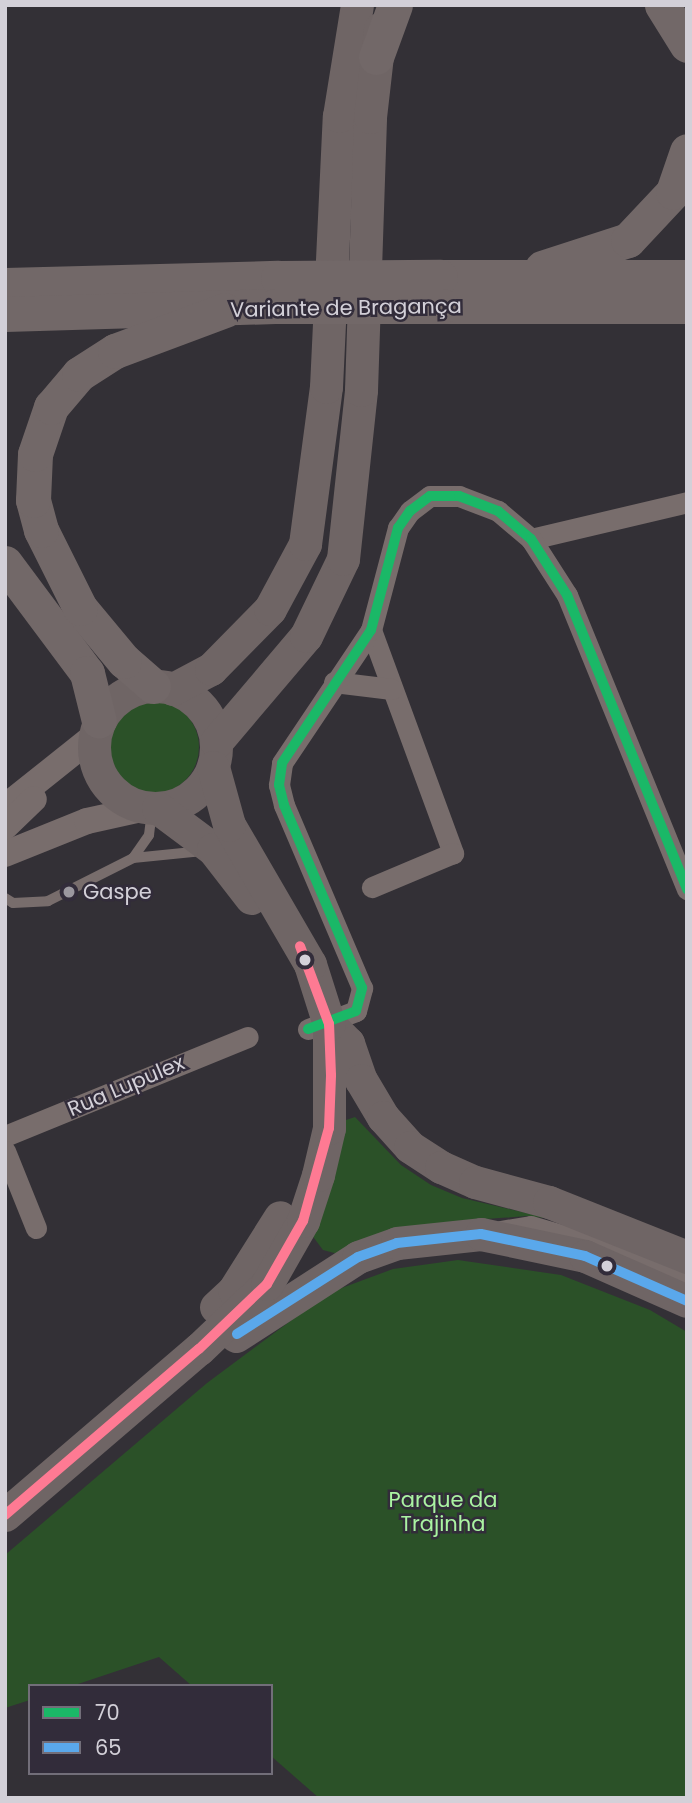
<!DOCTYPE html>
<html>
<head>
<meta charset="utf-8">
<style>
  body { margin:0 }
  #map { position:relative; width:692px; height:1803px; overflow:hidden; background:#333036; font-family:Poppins,sans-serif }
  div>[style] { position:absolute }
  .green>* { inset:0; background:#2b5128 }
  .round { border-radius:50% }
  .service>* { height:10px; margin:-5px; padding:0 5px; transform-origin:5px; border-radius:5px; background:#786d6c }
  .minor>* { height:21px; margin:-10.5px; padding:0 10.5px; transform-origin:10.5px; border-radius:10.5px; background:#786d6c }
  .tertiary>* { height:26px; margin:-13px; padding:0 13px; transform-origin:13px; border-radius:13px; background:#786d6c }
  .primary>* { height:33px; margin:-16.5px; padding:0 16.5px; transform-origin:16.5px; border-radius:16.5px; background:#6f6565 }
  .primary>.ring { margin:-16.5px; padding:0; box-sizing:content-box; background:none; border:33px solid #6f6565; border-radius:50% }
  .trunk>* { height:35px; margin:-17.5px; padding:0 17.5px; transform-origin:17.5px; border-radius:17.5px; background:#726868 }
  .trunk-bridge>* { height:35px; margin:-17.5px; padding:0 17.5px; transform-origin:17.5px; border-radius:17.5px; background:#726868 }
  .bus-1>* { height:10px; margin:-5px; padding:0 5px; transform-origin:5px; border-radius:5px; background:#1ab867 }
  .bus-2>* { height:10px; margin:-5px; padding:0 5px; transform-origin:5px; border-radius:5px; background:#5aa8eb }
  .bus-3>* { height:10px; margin:-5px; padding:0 5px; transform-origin:5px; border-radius:5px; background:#fe7a93 }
  .dots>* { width:19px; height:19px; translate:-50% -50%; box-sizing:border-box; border:4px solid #322c3a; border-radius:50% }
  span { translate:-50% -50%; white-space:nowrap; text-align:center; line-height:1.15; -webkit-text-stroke:5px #322c3a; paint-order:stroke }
  .street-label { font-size:21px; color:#d3d0d8 }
  .poi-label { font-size:21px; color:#d3d0d8 }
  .left { translate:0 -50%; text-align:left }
  .park-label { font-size:21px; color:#aaf3a2 }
  .frame { position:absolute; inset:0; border:7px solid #d3d0d8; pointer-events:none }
  .legend { position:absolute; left:28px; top:1684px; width:245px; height:91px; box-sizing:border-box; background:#322c3a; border:2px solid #726e79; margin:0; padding:9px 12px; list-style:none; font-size:21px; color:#d3d0d8 }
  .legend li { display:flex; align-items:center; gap:14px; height:35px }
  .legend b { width:35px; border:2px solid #726e79 }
</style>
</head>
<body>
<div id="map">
  <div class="green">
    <i class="round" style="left:105px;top:700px;width:94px;height:94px"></i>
    <i style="clip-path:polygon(355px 1117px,401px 1165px,431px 1185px,462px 1198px,552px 1219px,527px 1216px,472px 1220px,338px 1254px,323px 1250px,311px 1234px,343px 1121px)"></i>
    <i style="clip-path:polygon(458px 1260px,561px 1275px,650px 1310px,687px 1332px,687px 1798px,319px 1798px,271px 1756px,271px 1686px,192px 1686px,159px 1657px,72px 1686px,30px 1686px,30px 1700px,5px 1708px,5px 1555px,207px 1383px,312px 1305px,339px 1289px,393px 1269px)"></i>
  </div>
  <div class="service">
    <i style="left:133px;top:858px;width:70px;rotate:-5.7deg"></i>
    <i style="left:5px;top:898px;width:9px;rotate:32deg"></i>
    <i style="left:13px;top:903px;width:35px;rotate:-3deg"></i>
    <i style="left:48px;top:901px;width:95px;rotate:-26.8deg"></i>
    <i style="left:133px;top:858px;width:28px;rotate:-55deg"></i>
    <i style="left:149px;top:835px;width:24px;rotate:-83deg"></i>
  </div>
  <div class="minor">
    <i style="left:531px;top:539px;width:160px;rotate:-13.3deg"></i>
    <i style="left:371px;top:630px;width:238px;rotate:69.8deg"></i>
    <i style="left:453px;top:853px;width:88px;rotate:157.2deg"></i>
    <i style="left:334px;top:682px;width:58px;rotate:6.9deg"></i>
    <i style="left:308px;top:1029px;width:51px;rotate:-20.6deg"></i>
    <i style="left:356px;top:1011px;width:24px;rotate:-75deg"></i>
    <i style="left:362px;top:988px;width:199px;rotate:-113.1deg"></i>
    <i style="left:284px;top:805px;width:21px;rotate:-104deg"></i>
    <i style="left:279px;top:785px;width:22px;rotate:-82deg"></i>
    <i style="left:282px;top:763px;width:160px;rotate:-56.2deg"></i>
    <i style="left:371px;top:630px;width:106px;rotate:-75.2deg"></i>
    <i style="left:398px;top:528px;width:21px;rotate:-55deg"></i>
    <i style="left:410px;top:511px;width:25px;rotate:-37deg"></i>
    <i style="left:430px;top:496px;width:29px"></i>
    <i style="left:459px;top:496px;width:42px;rotate:21deg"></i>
    <i style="left:498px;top:511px;width:43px;rotate:40.3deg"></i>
    <i style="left:531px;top:539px;width:67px;rotate:57.3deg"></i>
    <i style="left:567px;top:595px;width:318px;rotate:67.8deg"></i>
    <i style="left:5px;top:1136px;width:262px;rotate:-22.2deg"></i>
    <i style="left:5px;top:1151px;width:83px;rotate:68.1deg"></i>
    <i style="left:500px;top:1231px;width:31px;rotate:-9deg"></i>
    <i style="left:531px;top:1226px;width:93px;rotate:16.3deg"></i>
    <i style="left:620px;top:1252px;width:74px;rotate:24.8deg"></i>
  </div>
  <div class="tertiary">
    <i style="left:5px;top:807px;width:114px;rotate:-38.6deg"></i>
    <i style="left:5px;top:827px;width:40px;rotate:-44deg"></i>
    <i style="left:5px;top:854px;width:88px;rotate:-21.9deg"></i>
    <i style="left:87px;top:821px;width:60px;rotate:-12.4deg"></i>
  </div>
  <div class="primary">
    <i class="ring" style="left:94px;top:686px;width:89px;height:89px"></i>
    <i style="left:173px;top:689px;width:43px;rotate:-27.8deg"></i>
    <i style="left:211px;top:669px;width:84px;rotate:-45.5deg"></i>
    <i style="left:270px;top:609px;width:74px;rotate:-61.7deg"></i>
    <i style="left:305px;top:544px;width:158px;rotate:-82.4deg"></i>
    <i style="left:326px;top:387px;width:271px;rotate:-87.3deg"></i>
    <i style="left:339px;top:116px;width:112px;rotate:-80.8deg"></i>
    <i style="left:216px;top:742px;width:139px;rotate:-49.7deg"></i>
    <i style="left:306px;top:636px;width:85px;rotate:-64.3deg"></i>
    <i style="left:343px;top:559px;width:170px;rotate:-83.9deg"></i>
    <i style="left:361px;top:390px;width:273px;rotate:-88.1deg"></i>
    <i style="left:370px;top:117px;width:89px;rotate:-83.5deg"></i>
    <i style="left:158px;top:808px;width:69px;rotate:36.7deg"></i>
    <i style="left:213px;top:849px;width:62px;rotate:52.2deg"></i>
    <i style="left:329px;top:1024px;width:27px;rotate:45deg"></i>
    <i style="left:348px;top:1043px;width:39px;rotate:71deg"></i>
    <i style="left:361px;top:1080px;width:43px;rotate:59.3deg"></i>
    <i style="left:383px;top:1117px;width:40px;rotate:48deg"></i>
    <i style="left:410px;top:1147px;width:37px;rotate:33deg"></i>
    <i style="left:441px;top:1167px;width:37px;rotate:24deg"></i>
    <i style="left:475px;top:1182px;width:77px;rotate:15.1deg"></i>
    <i style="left:549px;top:1202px;width:149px;rotate:21.7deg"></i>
    <i style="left:216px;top:1307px;width:25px;rotate:-43deg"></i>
    <i style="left:234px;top:1290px;width:86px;rotate:-57.8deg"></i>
    <i style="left:236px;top:1336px;width:145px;rotate:-32.9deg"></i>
    <i style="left:358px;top:1257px;width:41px;rotate:-19.7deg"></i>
    <i style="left:397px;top:1243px;width:84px;rotate:-6.1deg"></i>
    <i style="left:481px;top:1234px;width:106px;rotate:11.9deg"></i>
    <i style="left:585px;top:1256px;width:111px;rotate:23.8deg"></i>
    <i style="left:5px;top:1515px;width:255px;rotate:-40.6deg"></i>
    <i style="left:199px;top:1349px;width:94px;rotate:-43.7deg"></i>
    <i style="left:267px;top:1284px;width:73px;rotate:-60.3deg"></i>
    <i style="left:303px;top:1221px;width:48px;rotate:-71.9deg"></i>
    <i style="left:318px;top:1175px;width:48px;rotate:-76.8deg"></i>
    <i style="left:329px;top:1128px;width:104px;rotate:-90deg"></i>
    <i style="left:329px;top:1024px;width:63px;rotate:-107.6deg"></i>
    <i style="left:310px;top:964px;width:161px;rotate:-120.2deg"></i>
    <i style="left:229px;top:825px;width:60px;rotate:-105.4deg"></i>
  </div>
  <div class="trunk">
    <i style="left:662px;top:5px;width:47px;rotate:58deg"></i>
    <i style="left:376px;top:57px;width:55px;rotate:-69.9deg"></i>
    <i style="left:542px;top:268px;width:90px;rotate:-18deg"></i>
    <i style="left:628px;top:240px;width:66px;rotate:-46.8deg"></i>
    <i style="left:673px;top:192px;width:43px;rotate:-71.1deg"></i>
    <i style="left:440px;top:277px;width:247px"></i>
    <i style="left:5px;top:285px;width:273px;rotate:-1.5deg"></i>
    <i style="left:442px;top:306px;width:245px"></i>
    <i style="left:5px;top:314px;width:270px;rotate:-1.7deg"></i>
    <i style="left:5px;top:563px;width:137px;rotate:53.3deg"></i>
    <i style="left:87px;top:673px;width:49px;rotate:76deg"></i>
    <i style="left:153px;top:686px;width:38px;rotate:-139deg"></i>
    <i style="left:124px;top:661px;width:69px;rotate:-129.7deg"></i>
    <i style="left:80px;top:608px;width:87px;rotate:-116.6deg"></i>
    <i style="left:41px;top:530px;width:31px;rotate:-105deg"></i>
    <i style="left:33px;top:500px;width:46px;rotate:-87.5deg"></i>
    <i style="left:35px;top:454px;width:50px;rotate:-71.2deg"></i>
    <i style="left:51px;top:407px;width:43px;rotate:-49.7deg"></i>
    <i style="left:79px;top:374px;width:43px;rotate:-32.6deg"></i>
    <i style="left:115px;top:351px;width:117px;rotate:-20.4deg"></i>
  </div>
  <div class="trunk-bridge">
    <i style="left:278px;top:278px;width:162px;rotate:-0.4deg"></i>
    <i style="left:275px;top:306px;width:167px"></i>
  </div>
  <div class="bus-1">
    <i style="left:308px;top:1029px;width:51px;rotate:-20.6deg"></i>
    <i style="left:356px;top:1011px;width:24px;rotate:-75deg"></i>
    <i style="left:362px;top:988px;width:199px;rotate:-113.1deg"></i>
    <i style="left:284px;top:805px;width:21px;rotate:-104deg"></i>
    <i style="left:279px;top:785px;width:22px;rotate:-82deg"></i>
    <i style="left:282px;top:763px;width:160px;rotate:-56.2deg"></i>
    <i style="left:371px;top:630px;width:106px;rotate:-75.2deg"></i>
    <i style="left:398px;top:528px;width:21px;rotate:-55deg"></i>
    <i style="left:410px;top:511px;width:25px;rotate:-37deg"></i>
    <i style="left:430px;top:496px;width:29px"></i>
    <i style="left:459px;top:496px;width:42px;rotate:21deg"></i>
    <i style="left:498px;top:511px;width:43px;rotate:40.3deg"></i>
    <i style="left:531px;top:539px;width:67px;rotate:57.3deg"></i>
    <i style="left:567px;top:595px;width:318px;rotate:67.8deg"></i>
  </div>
  <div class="bus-2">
    <i style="left:237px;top:1334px;width:143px;rotate:-32.5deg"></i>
    <i style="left:358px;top:1257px;width:41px;rotate:-19.7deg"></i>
    <i style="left:397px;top:1243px;width:84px;rotate:-6.1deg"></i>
    <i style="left:481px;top:1234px;width:106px;rotate:11.9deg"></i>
    <i style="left:585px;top:1256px;width:111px;rotate:23.8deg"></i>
  </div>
  <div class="bus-3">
    <i style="left:5px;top:1515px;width:255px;rotate:-40.6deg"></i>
    <i style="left:199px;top:1349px;width:94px;rotate:-43.7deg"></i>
    <i style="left:267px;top:1284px;width:73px;rotate:-60.3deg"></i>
    <i style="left:303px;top:1221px;width:97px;rotate:-74.4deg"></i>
    <i style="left:329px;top:1128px;width:53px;rotate:-87.8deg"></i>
    <i style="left:331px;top:1075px;width:51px;rotate:-92.2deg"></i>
    <i style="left:329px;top:1024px;width:83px;rotate:-110.4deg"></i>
  </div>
  <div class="dots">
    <i style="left:69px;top:892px;background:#9b989f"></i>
    <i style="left:305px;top:960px;background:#d3d0d8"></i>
    <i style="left:607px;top:1266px;background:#d3d0d8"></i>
  </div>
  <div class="street-label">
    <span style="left:346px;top:308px;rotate:-1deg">Variante de Bragança</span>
    <span style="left:126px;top:1086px;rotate:-23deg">Rua Lupulex</span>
  </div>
  <div class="poi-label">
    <span class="left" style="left:83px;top:892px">Gaspe</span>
  </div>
  <div class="park-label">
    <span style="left:443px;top:1512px">Parque da<br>Trajinha</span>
  </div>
  <div class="frame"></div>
  <ul class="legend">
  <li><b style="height:9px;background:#1ab867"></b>70</li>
  <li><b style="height:9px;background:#5aa8eb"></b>65</li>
  </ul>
</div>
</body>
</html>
